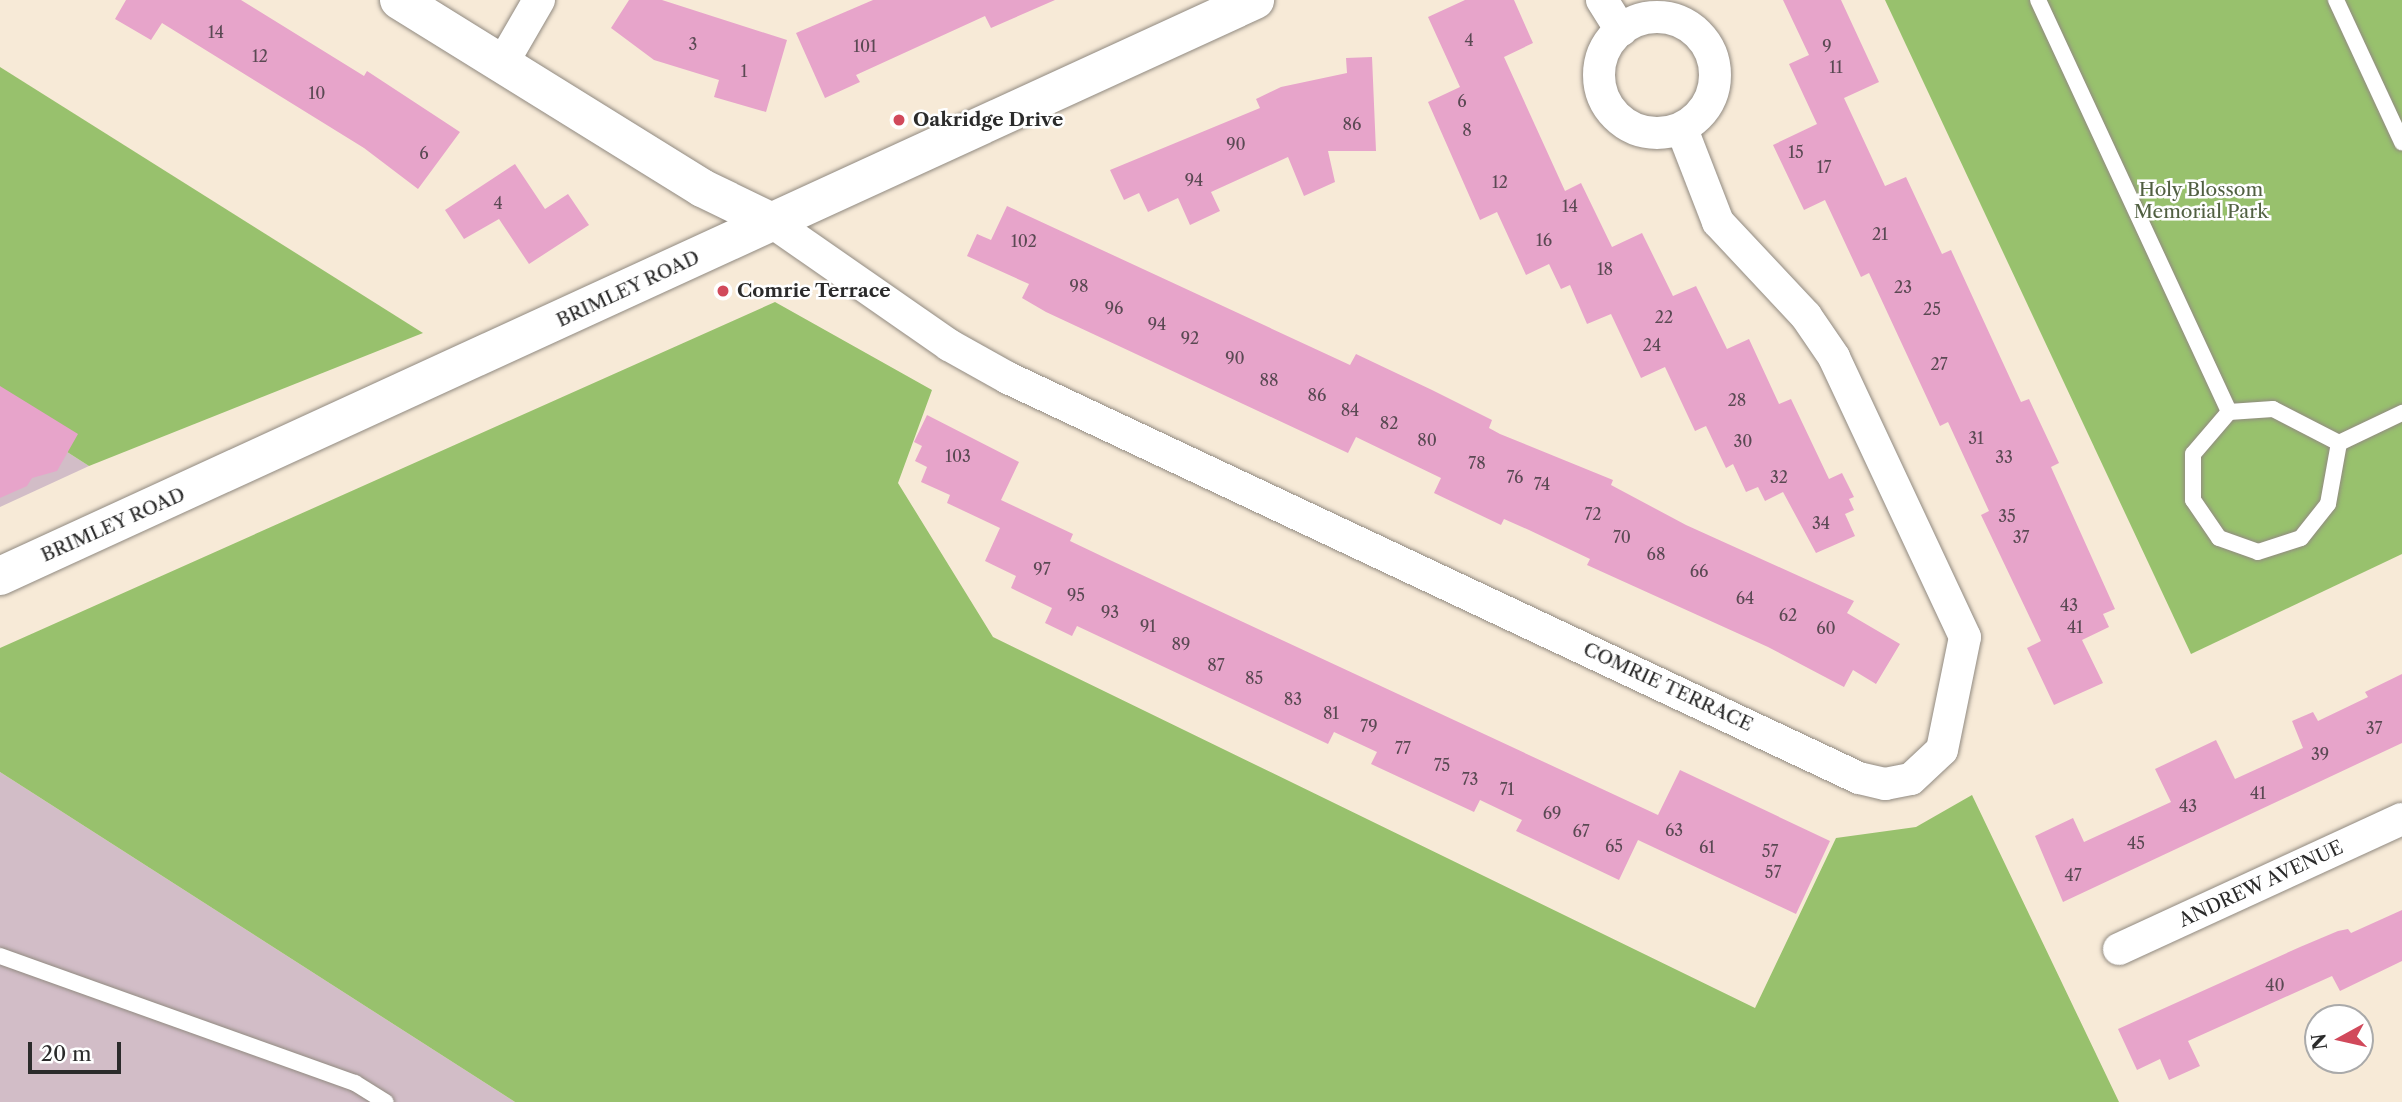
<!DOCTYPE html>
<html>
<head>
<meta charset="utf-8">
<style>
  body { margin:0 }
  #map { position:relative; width:2402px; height:1102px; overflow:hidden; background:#f7ead7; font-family:"Libre Caslon Text",serif }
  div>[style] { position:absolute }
  .industrial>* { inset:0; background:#d2bdc7 }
  .green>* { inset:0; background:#98c16d }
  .building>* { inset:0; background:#e7a4ca }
  .roads { filter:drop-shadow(0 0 2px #918a81) drop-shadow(0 0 2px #918a81) }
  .service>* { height:16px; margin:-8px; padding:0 8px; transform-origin:8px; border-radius:8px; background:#fff }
  .minor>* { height:32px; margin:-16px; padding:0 16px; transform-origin:16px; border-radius:16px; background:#fff }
  .minor>.ring { margin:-16px; padding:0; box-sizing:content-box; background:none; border:32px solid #fff; border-radius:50% }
  .tertiary>* { height:38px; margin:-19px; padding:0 19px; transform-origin:19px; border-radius:19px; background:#fff }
  .secondary>* { height:38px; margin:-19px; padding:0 19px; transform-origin:19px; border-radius:19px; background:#fff }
  .dots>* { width:19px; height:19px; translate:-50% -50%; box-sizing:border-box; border:4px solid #fff; border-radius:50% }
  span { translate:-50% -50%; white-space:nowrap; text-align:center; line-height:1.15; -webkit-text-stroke:5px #fff; paint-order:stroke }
  .number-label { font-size:16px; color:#5a4953 }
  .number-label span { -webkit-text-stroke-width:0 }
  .poi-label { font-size:19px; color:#2b2b2b; font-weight:700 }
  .left { translate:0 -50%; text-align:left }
  .park-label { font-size:19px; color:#516042 }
  .street-label { font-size:19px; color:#2b2b2b }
  .north { position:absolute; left:2304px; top:1004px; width:70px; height:70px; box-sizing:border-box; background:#fff; border:2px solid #aaa; border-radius:50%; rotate:262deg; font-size:19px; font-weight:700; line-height:28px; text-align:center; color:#2b2b2b }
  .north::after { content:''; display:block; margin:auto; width:24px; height:32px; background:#d1495b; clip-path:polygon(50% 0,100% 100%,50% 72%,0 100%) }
  .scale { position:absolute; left:28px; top:1042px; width:93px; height:32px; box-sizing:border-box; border:4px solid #2b2b2b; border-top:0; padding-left:9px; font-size:21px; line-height:24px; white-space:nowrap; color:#2b2b2b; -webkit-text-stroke:5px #fff; paint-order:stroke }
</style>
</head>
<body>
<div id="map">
  <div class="industrial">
    <i style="clip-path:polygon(0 409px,89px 466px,0 507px)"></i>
    <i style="clip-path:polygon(0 772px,515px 1102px,0 1102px)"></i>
  </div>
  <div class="green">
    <i style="clip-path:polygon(1885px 0,2402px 0,2402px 554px,2191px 654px)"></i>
    <i style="clip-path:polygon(0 67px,423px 333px,89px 466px,0 409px)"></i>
    <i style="clip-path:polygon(775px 302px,932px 390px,898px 483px,993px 637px,1755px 1008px,1836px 838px,1916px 827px,1972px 795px,2119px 1102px,515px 1102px,0 772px,0 648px)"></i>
  </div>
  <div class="building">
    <i style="clip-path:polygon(126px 0,241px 0,364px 76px,367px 71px,460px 132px,418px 189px,364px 148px,162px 23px,151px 40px,115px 19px)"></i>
    <i style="clip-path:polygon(629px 0,662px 0,787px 40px,766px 112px,714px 97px,719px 80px,654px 60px,611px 28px)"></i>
    <i style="clip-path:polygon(873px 0,1055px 0,991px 28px,985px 16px,856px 75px,860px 82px,825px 98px,796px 33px)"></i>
    <i style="clip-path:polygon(1465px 0,1514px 0,1533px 43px,1504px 57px,1565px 191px,1581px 183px,1612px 247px,1642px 233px,1673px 296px,1696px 286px,1727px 349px,1749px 339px,1779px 404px,1791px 399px,1829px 479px,1842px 473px,1854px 497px,1849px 499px,1854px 510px,1845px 514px,1855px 536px,1816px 553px,1783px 492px,1765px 501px,1758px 487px,1746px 492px,1733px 464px,1726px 468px,1706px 426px,1695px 431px,1665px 367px,1641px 378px,1611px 314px,1587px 324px,1570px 285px,1561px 289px,1549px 264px,1526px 275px,1497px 212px,1480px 220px,1428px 102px,1460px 87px,1428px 17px)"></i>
    <i style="clip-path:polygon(1783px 0,1841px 0,1879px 82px,1844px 98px,1885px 186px,1906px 177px,1942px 254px,1951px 250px,2021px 402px,2029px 399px,2059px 463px,2051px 467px,2115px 609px,2103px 614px,2109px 627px,2082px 640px,2103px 683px,2054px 705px,2027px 648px,2041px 641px,1981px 515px,1989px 511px,1948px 422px,1940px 426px,1869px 273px,1861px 277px,1825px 200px,1804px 210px,1773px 145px,1817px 124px,1789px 64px,1809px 55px)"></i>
    <i style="clip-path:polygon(1372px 57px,1376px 151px,1328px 151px,1335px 182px,1304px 196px,1288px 157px,1211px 192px,1220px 211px,1190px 225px,1178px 198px,1148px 212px,1139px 193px,1124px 200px,1110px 170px,1260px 108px,1256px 99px,1281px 87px,1347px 73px,1346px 58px)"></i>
    <i style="clip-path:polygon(515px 164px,545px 209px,568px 194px,589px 225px,529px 264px,499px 219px,464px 239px,445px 210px)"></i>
    <i style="clip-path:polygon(1007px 206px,1350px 365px,1356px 354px,1432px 390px,1492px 420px,1489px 428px,1500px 434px,1613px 480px,1611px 485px,1686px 525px,1854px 601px,1847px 613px,1900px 644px,1876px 684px,1853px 670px,1844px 687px,1768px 647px,1587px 565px,1590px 559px,1529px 530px,1504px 519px,1501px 525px,1434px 493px,1441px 478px,1356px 437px,1348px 453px,1046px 312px,1022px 298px,1029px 284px,967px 256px,977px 234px,991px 240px)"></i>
    <i style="clip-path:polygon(0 386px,78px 434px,57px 471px,32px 478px,27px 486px,0 498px)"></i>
    <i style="clip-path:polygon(927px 415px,1019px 462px,1001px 500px,1073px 534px,1070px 541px,1112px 561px,1658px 815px,1680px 770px,1830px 841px,1796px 914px,1638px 840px,1619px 880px,1516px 831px,1522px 820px,1480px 800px,1474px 812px,1371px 764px,1377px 752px,1334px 732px,1328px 744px,1077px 626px,1072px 636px,1045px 623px,1052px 608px,1011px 588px,1016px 576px,985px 561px,1000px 528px,947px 503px,950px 495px,921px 482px,927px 467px,915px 461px,922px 446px,914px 442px)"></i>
    <i style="clip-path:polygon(2402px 674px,2402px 743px,2063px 902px,2035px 836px,2073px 818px,2084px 842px,2171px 802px,2155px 769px,2216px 740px,2235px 779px,2303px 748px,2292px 721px,2313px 712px,2318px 721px,2368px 697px,2365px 692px)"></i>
    <i style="clip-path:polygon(2402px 910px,2402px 961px,2340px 991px,2332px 976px,2188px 1041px,2200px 1066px,2169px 1080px,2160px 1059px,2137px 1070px,2118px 1029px,2300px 947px,2338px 931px,2348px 929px,2351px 933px)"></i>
  </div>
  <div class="roads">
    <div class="service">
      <i style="left:2038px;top:0;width:454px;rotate:65.1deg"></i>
      <i style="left:2229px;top:412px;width:55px;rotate:130.6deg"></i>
      <i style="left:2193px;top:454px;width:46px;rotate:90deg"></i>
      <i style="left:2193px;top:500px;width:46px;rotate:55.6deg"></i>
      <i style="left:2219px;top:538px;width:41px;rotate:19.7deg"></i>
      <i style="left:2258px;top:552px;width:45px;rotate:-18deg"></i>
      <i style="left:2301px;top:538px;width:43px;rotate:-51.5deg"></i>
      <i style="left:2328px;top:504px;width:62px;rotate:-79.8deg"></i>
      <i style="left:2339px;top:443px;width:70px;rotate:-25.5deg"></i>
      <i style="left:2336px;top:0;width:157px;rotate:65.1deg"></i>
      <i style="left:2229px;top:412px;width:44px;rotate:-3.9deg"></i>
      <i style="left:2273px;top:409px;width:74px;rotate:27.3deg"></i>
      <i style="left:0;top:956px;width:377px;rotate:19.7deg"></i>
      <i style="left:355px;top:1083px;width:36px;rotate:32deg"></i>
    </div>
    <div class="minor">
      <i style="left:1602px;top:0;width:36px;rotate:58deg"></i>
      <i class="ring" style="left:1599px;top:17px;width:84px;height:84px"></i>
      <i style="left:502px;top:64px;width:74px;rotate:-60deg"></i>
      <i style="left:772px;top:222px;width:216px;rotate:34.8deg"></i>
      <i style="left:949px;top:345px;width:68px;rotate:29.2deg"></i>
      <i style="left:1008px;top:378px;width:940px;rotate:25.18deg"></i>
      <i style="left:1859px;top:778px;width:27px;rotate:13deg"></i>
      <i style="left:1885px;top:784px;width:26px;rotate:-11deg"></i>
      <i style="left:1911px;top:779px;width:42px;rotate:-43.1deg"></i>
      <i style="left:1942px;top:750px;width:115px;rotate:-78.5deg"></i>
      <i style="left:1965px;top:637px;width:309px;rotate:-115.1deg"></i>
      <i style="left:1834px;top:357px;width:50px;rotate:-124.3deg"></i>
      <i style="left:1806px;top:316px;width:129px;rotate:-133.1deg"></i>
      <i style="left:1718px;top:222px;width:100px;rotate:-111.2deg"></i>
      <i style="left:2119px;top:949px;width:311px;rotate:-24.7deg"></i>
    </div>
    <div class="tertiary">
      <i style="left:399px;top:0;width:357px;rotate:31.8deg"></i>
      <i style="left:702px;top:188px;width:78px;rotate:25.9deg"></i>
    </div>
    <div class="secondary">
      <i style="left:0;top:576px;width:1381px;rotate:-24.65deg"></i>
    </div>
  </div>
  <div class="dots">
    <i style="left:899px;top:120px;background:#d1495b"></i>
    <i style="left:723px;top:291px;background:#d1495b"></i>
  </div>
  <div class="number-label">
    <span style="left:216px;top:32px">14</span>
    <span style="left:1469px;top:40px">4</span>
    <span style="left:693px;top:44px">3</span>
    <span style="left:865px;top:46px">101</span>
    <span style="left:1827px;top:46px">9</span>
    <span style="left:260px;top:56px">12</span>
    <span style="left:1836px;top:67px">11</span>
    <span style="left:744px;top:71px">1</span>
    <span style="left:317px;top:93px">10</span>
    <span style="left:1462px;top:101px">6</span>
    <span style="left:1352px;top:124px">86</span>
    <span style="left:1467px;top:130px">8</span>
    <span style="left:1236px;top:144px">90</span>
    <span style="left:1796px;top:152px">15</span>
    <span style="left:424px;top:153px">6</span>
    <span style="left:1824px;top:167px">17</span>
    <span style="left:1194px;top:180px">94</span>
    <span style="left:1500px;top:182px">12</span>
    <span style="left:498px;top:203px">4</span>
    <span style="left:1570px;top:206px">14</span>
    <span style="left:1880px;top:234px">21</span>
    <span style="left:1544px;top:240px">16</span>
    <span style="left:1024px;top:241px">102</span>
    <span style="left:1605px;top:269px">18</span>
    <span style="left:1079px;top:286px">98</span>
    <span style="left:1903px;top:287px">23</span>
    <span style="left:1114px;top:308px">96</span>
    <span style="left:1932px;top:309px">25</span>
    <span style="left:1664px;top:317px">22</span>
    <span style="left:1157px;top:324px">94</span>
    <span style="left:1190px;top:338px">92</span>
    <span style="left:1652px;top:345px">24</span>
    <span style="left:1235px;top:358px">90</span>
    <span style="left:1939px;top:364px">27</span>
    <span style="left:1269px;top:380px">88</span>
    <span style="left:1317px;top:395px">86</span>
    <span style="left:1737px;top:400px">28</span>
    <span style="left:1350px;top:410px">84</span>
    <span style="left:1389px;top:423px">82</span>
    <span style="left:1976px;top:438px">31</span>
    <span style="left:1427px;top:440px">80</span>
    <span style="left:1743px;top:441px">30</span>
    <span style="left:958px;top:456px">103</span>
    <span style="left:2004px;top:457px">33</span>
    <span style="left:1477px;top:463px">78</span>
    <span style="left:1515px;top:477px">76</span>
    <span style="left:1779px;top:477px">32</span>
    <span style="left:1542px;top:484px">74</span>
    <span style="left:1593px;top:514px">72</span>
    <span style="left:2007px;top:516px">35</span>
    <span style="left:1821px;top:523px">34</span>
    <span style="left:1622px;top:537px">70</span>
    <span style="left:2021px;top:537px">37</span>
    <span style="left:1656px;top:554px">68</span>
    <span style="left:1042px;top:569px">97</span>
    <span style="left:1699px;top:571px">66</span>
    <span style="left:1076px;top:595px">95</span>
    <span style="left:1745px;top:598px">64</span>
    <span style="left:2069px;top:605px">43</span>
    <span style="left:1110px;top:612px">93</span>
    <span style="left:1788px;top:615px">62</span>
    <span style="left:1148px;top:626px">91</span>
    <span style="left:2075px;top:627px">41</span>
    <span style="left:1826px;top:628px">60</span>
    <span style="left:1181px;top:644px">89</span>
    <span style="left:1216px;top:665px">87</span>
    <span style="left:1254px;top:678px">85</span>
    <span style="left:1293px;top:699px">83</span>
    <span style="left:1331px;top:713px">81</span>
    <span style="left:1369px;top:726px">79</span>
    <span style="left:2374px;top:728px">37</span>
    <span style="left:1403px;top:748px">77</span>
    <span style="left:2320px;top:754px">39</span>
    <span style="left:1442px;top:765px">75</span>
    <span style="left:1470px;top:779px">73</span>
    <span style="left:1507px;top:789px">71</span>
    <span style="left:2258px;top:793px">41</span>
    <span style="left:2188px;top:806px">43</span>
    <span style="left:1552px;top:813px">69</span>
    <span style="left:1674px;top:830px">63</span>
    <span style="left:1581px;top:831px">67</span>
    <span style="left:2136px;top:843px">45</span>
    <span style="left:1614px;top:846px">65</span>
    <span style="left:1707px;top:847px">61</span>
    <span style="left:1770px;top:851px">57</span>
    <span style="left:1773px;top:872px">57</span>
    <span style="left:2073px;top:875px">47</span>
    <span style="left:2275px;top:985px">40</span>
  </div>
  <div class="poi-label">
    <span class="left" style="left:913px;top:120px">Oakridge Drive</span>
    <span class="left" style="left:737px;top:291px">Comrie Terrace</span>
  </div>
  <div class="park-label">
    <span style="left:2201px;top:201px">Holy Blossom<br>Memorial Park</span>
  </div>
  <div class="street-label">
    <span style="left:628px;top:289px;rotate:-25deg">BRIMLEY ROAD</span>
    <span style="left:113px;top:525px;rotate:-24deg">BRIMLEY ROAD</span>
    <span style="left:1668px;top:687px;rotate:25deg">COMRIE TERRACE</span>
    <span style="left:2261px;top:884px;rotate:-25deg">ANDREW AVENUE</span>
  </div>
  <div class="north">N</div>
  <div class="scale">20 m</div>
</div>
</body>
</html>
